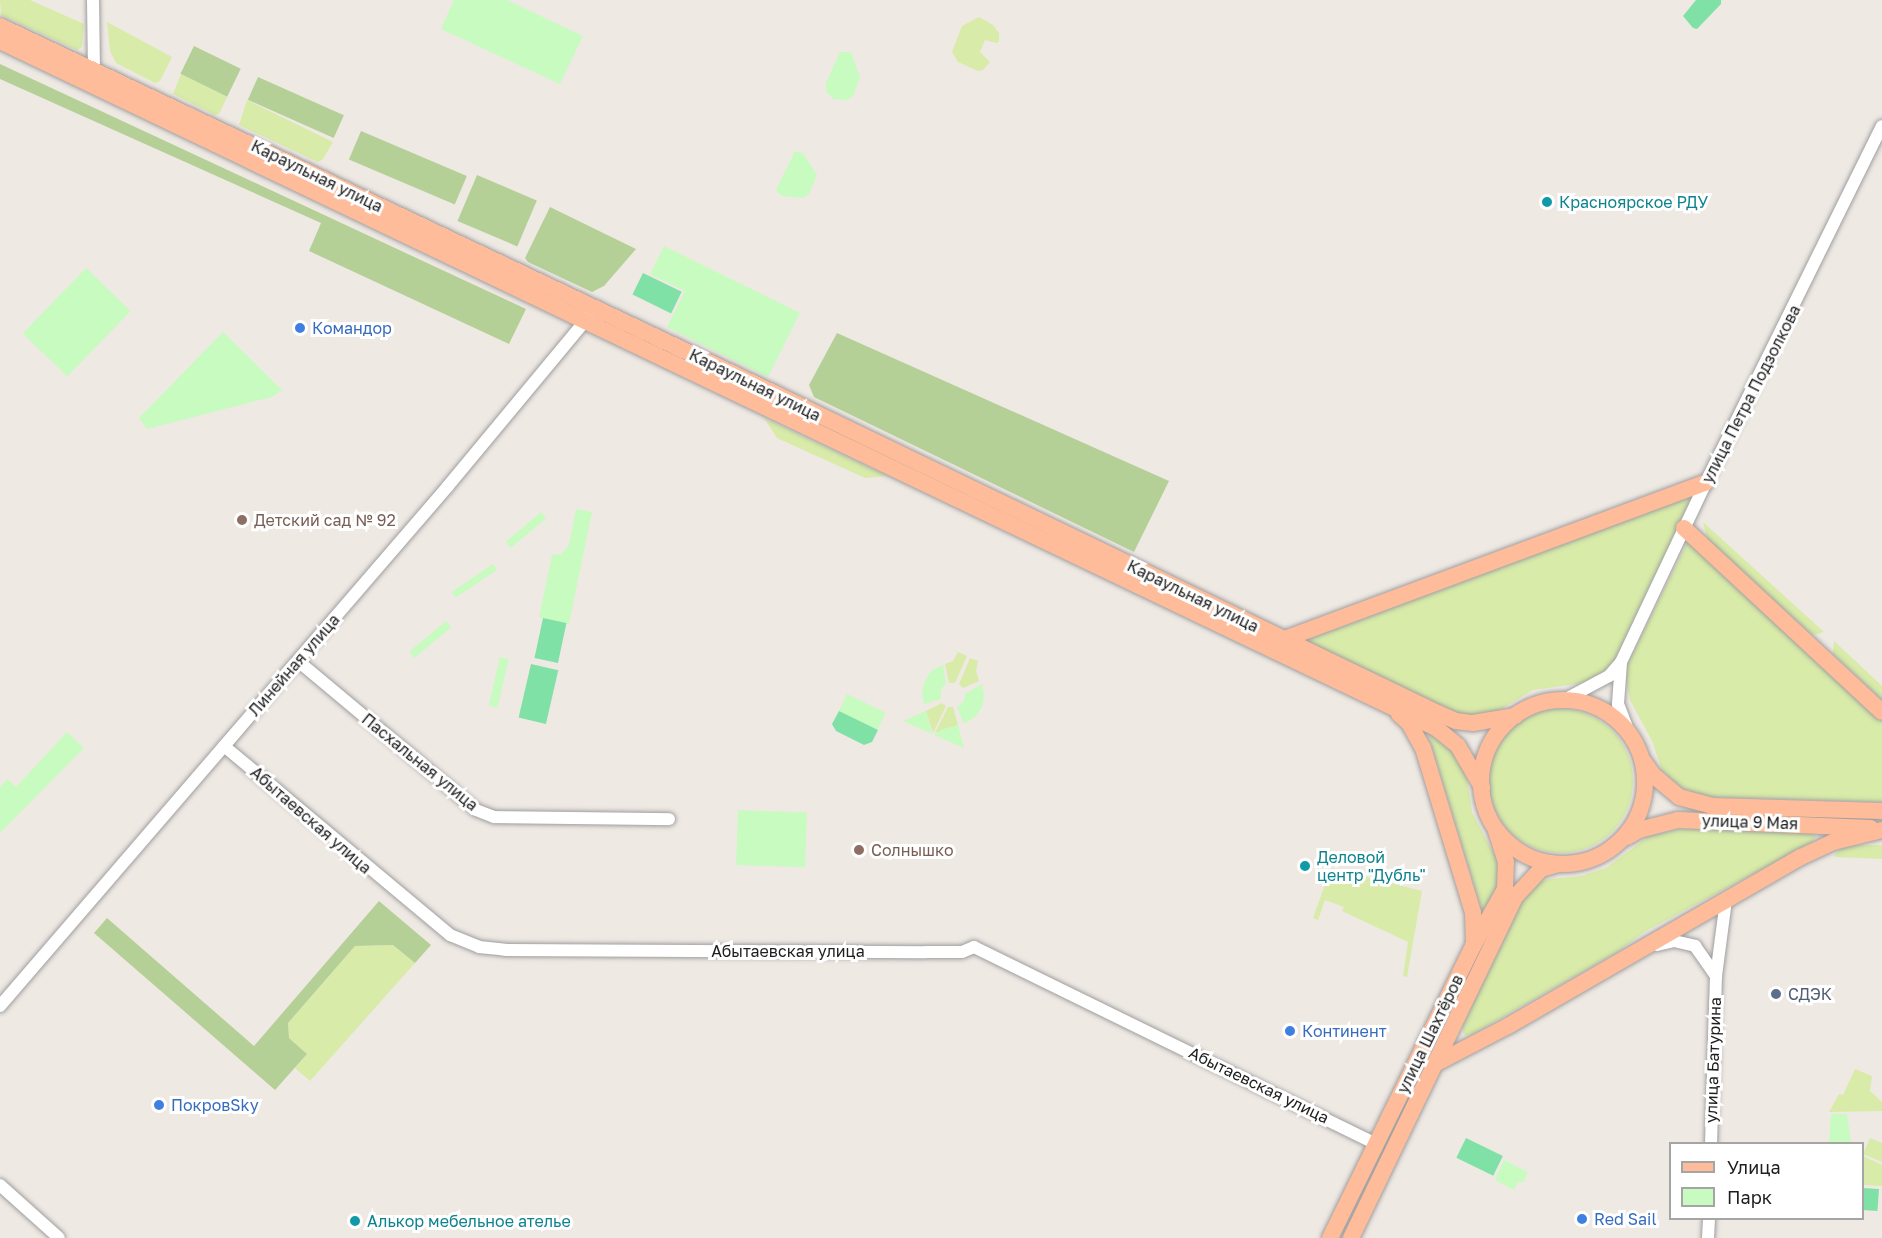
<!DOCTYPE html>
<html>
<head>
<meta charset="utf-8">
<style>
  body { margin:0 }
  #map { position:relative; width:1882px; height:1238px; overflow:hidden; background:#efe9e4; font-family:"Golos Text",sans-serif }
  div>[style] { position:absolute }
  .grass>* { inset:0; background:#d8eba8 }
  .round { border-radius:50% }
  .forest>* { inset:0; background:#b5d097; transform-origin:0 0 }
  .park>* { inset:0; background:#c8fbbf; transform-origin:0 0 }
  .pitch>* { inset:0; background:#7fe1a5; transform-origin:0 0 }
  .roads { filter:drop-shadow(0 0 2px #9f9f9f) drop-shadow(0 0 2px #9f9f9f) }
  .minor>* { height:12px; margin:-6px; padding:0 6px; transform-origin:6px; border-radius:6px; background:#fff }
  .major>* { height:16px; margin:-8px; padding:0 8px; transform-origin:8px; border-radius:8px; background:#febc9a }
  .major>.ring { margin:-8px; padding:0; box-sizing:content-box; background:none; border:16px solid #febc9a; border-radius:50% }
  .dots>* { width:16px; height:16px; translate:-50% -50%; box-sizing:border-box; border:3px solid #fff; border-radius:50% }
  span { translate:-50% -50%; white-space:nowrap; text-align:center; line-height:1.15; -webkit-text-stroke:6px #fff; paint-order:stroke }
  .street-label { font-size:16px; color:#1e1e1e }
  .culture-label { font-size:16px; color:#0d838f }
  .left { translate:0 -50%; text-align:left }
  .shop-label { font-size:16px; color:#366cbe }
  .education-label { font-size:16px; color:#785e54 }
  .service-label { font-size:16px; color:#4e5e75 }
  .legend { position:absolute; left:1669px; top:1142px; width:195px; height:78px; box-sizing:border-box; background:#fff; border:2px solid #a5a5a5; margin:0; padding:8px 10px; list-style:none; font-size:18px; color:#1e1e1e }
  .legend li { display:flex; align-items:center; gap:12px; height:30px }
  .legend b { width:30px; border:2px solid #a5a5a5 }
</style>
</head>
<body>
<div id="map">
  <div class="grass">
    <i style="clip-path:polygon(0 0,30px 0,84px 24px,82px 47px,77px 50px,1px 15px)"></i>
    <i style="clip-path:polygon(979px 17px,993px 25px,999px 33px,999px 41px,997px 43px,985px 40px,980px 52px,990px 62px,983px 70px,978px 71px,958px 62px,952px 52px,962px 26px)"></i>
    <i style="clip-path:polygon(107px 22px,172px 57px,160px 81px,155px 83px,116px 63px,110px 51px)"></i>
    <i style="clip-path:polygon(181px 74px,227px 97px,219px 114px,215px 115px,173px 94px)"></i>
    <i style="clip-path:polygon(247px 100px,333px 142px,323px 159px,318px 162px,239px 125px)"></i>
    <i style="clip-path:polygon(764px 418px,887px 476px,865px 478px,777px 438px)"></i>
    <i style="clip-path:polygon(1695px 494px,1613px 666px,1590px 682px,1533px 690px,1491px 715px,1463px 717px,1299px 643px)"></i>
    <i style="clip-path:polygon(1703px 522px,1824px 632px,1814px 635px,1810px 633px,1724px 555px,1707px 539px)"></i>
    <i style="clip-path:polygon(1688px 541px,1882px 721px,1882px 802px,1707px 797px,1678px 786px,1662px 770px,1652px 741px,1630px 700px,1626px 680px,1628px 663px)"></i>
    <i style="clip-path:polygon(1834px 641px,1882px 686px,1882px 700px,1833px 654px)"></i>
    <i style="clip-path:polygon(958px 652px,967px 656px,955px 683px,949px 683px,945px 664px,953px 661px)"></i>
    <i style="clip-path:polygon(970px 658px,978px 661px,976px 671px,979px 681px,963px 688px,959px 684px)"></i>
    <i style="clip-path:polygon(942px 703px,946px 706px,933px 733px,926px 711px)"></i>
    <i style="clip-path:polygon(948px 707px,953px 707px,958px 725px,935px 733px)"></i>
    <i class="round" style="left:1489px;top:709px;width:144px;height:144px"></i>
    <i style="clip-path:polygon(1427px 731px,1440px 736px,1459px 758px,1467px 779px,1472px 812px,1495px 856px,1500px 872px,1498px 885px,1486px 911px,1482px 910px)"></i>
    <i style="clip-path:polygon(1682px 829px,1808px 832px,1816px 837px,1811px 843px,1646px 931px,1617px 952px,1473px 1034px,1466px 1036px,1463px 1033px,1463px 1025px,1511px 917px,1536px 884px,1548px 879px,1581px 876px,1606px 868px,1649px 836px)"></i>
    <i style="clip-path:polygon(1854px 845px,1882px 845px,1882px 859px,1835px 857px,1834px 855px,1843px 847px)"></i>
    <i style="clip-path:polygon(1331px 868px,1422px 891px,1407px 977px,1403px 976px,1408px 942px,1342px 911px,1344px 907px,1325px 900px,1318px 920px,1313px 918px)"></i>
    <i style="clip-path:polygon(393px 945px,415px 963px,310px 1081px,295px 1068px,307px 1054px,289px 1038px,288px 1023px,355px 946px)"></i>
    <i style="clip-path:polygon(1855px 1069px,1872px 1076px,1870px 1091px,1882px 1102px,1882px 1111px,1829px 1112px,1839px 1094px,1843px 1095px)"></i>
    <i style="clip-path:polygon(1870px 1138px,1882px 1143px,1882px 1162px,1863px 1154px)"></i>
    <i style="clip-path:polygon(1863px 1156px,1882px 1165px,1882px 1186px,1863px 1185px)"></i>
  </div>
  <div class="forest">
    <i style="left:194px;top:46px;width:52px;height:31px;rotate:26deg"></i>
    <i style="clip-path:polygon(0 64px,526px 309px,509px 344px,309px 251px,321px 223px,0 79px)"></i>
    <i style="left:258px;top:77px;width:94px;height:25px;rotate:24deg"></i>
    <i style="left:361px;top:131px;width:115px;height:31px;rotate:23deg"></i>
    <i style="left:477px;top:175px;width:65px;height:50px;rotate:23deg"></i>
    <i style="clip-path:polygon(550px 207px,636px 249px,604px 286px,592px 292px,528px 262px,525px 258px)"></i>
    <i style="clip-path:polygon(837px 333px,1169px 481px,1134px 552px,814px 397px,809px 385px)"></i>
    <i style="clip-path:polygon(379px 901px,431px 945px,415px 963px,393px 945px,355px 946px,288px 1023px,289px 1038px,307px 1054px,275px 1090px,94px 933px,107px 918px,254px 1046px)"></i>
  </div>
  <div class="park">
    <i style="clip-path:polygon(454px 0,507px 0,583px 36px,560px 84px,441px 29px)"></i>
    <i style="clip-path:polygon(840px 52px,851px 52px,860px 77px,853px 96px,847px 100px,833px 99px,826px 91px,826px 83px)"></i>
    <i style="clip-path:polygon(795px 151px,803px 153px,817px 175px,809px 194px,803px 198px,782px 196px,776px 190px)"></i>
    <i style="clip-path:polygon(664px 246px,800px 313px,768px 377px,667px 327px,685px 291px,650px 274px)"></i>
    <i style="left:86px;top:268px;width:62px;height:91px;rotate:44deg"></i>
    <i style="clip-path:polygon(223px 332px,282px 390px,272px 397px,147px 429px,139px 418px)"></i>
    <i style="clip-path:polygon(576px 509px,592px 512px,569px 624px,539px 617px,552px 555px,561px 554px,569px 545px)"></i>
    <i style="left:541px;top:512px;width:8px;height:46px;rotate:50deg"></i>
    <i style="left:493px;top:564px;width:7px;height:50px;rotate:56deg"></i>
    <i style="left:446px;top:621px;width:8px;height:48px;rotate:50deg"></i>
    <i style="left:500px;top:657px;width:9px;height:50px;rotate:13deg"></i>
    <i style="clip-path:polygon(943px 665px,946px 684px,941px 689px,941px 699px,924px 704px,922px 692px,925px 680px,932px 670px)"></i>
    <i style="clip-path:polygon(982px 684px,984px 696px,982px 707px,975px 717px,964px 724px,957px 707px,964px 701px,965px 694px)"></i>
    <i style="left:847px;top:694px;width:43px;height:19px;rotate:26deg"></i>
    <i style="clip-path:polygon(926px 711px,932px 734px,903px 721px)"></i>
    <i style="clip-path:polygon(958px 725px,964px 748px,934px 735px,943px 729px)"></i>
    <i style="clip-path:polygon(67px 732px,84px 748px,0 833px,0 787px,7px 779px,16px 787px)"></i>
    <i style="left:738px;top:810px;width:69px;height:55px;rotate:2deg"></i>
    <i style="clip-path:polygon(1831px 1114px,1847px 1114px,1851px 1143px,1829px 1143px)"></i>
    <i style="clip-path:polygon(1504px 1160px,1528px 1172px,1523px 1183px,1518px 1182px,1514px 1190px,1495px 1180px)"></i>
  </div>
  <div class="pitch">
    <i style="clip-path:polygon(1696px 0,1721px 0,1721px 4px,1697px 29px,1693px 28px,1683px 16px)"></i>
    <i style="left:643px;top:273px;width:43px;height:24px;rotate:26deg"></i>
    <i style="left:543px;top:618px;width:24px;height:41px;rotate:12deg"></i>
    <i style="left:531px;top:664px;width:28px;height:55px;rotate:13deg"></i>
    <i style="clip-path:polygon(839px 711px,878px 730px,872px 742px,864px 745px,836px 731px,832px 724px)"></i>
    <i style="left:1466px;top:1138px;width:41px;height:22px;rotate:26deg"></i>
    <i style="left:1863px;top:1188px;width:16px;height:22px;rotate:4deg"></i>
  </div>
  <div class="roads">
    <div class="minor">
      <i style="left:93px;top:0;width:69px;rotate:89.2deg"></i>
      <i style="left:298px;top:661px;width:232px;rotate:39.9deg"></i>
      <i style="left:476px;top:810px;width:19px;rotate:21deg"></i>
      <i style="left:494px;top:817px;width:175px;rotate:0.7deg"></i>
      <i style="left:1621px;top:662px;width:42px;rotate:94.1deg"></i>
      <i style="left:1618px;top:704px;width:31px;rotate:69deg"></i>
      <i style="left:1564px;top:700px;width:51px;rotate:-28.1deg"></i>
      <i style="left:1609px;top:676px;width:18px;rotate:-49deg"></i>
      <i style="left:1621px;top:662px;width:199px;rotate:-64.7deg"></i>
      <i style="left:1706px;top:482px;width:397px;rotate:-63.7deg"></i>
      <i style="left:224px;top:746px;width:295px;rotate:39.9deg"></i>
      <i style="left:450px;top:935px;width:31px;rotate:22deg"></i>
      <i style="left:479px;top:947px;width:28px;rotate:6deg"></i>
      <i style="left:507px;top:950px;width:419px;rotate:0.3deg"></i>
      <i style="left:926px;top:952px;width:36px"></i>
      <i style="left:962px;top:952px;width:13px;rotate:-23deg"></i>
      <i style="left:974px;top:947px;width:449px;rotate:26.1deg"></i>
      <i style="left:1657px;top:945px;width:17px;rotate:-13deg"></i>
      <i style="left:1674px;top:941px;width:22px;rotate:13deg"></i>
      <i style="left:1695px;top:946px;width:37px;rotate:55deg"></i>
      <i style="left:0;top:1006px;width:686px;rotate:-49.25deg"></i>
      <i style="left:448px;top:486px;width:222px;rotate:-50.3deg"></i>
      <i style="left:1711px;top:1144px;width:168px;rotate:-88.3deg"></i>
      <i style="left:1716px;top:976px;width:77px;rotate:-82.5deg"></i>
      <i style="left:0;top:1185px;width:79px;rotate:41.9deg"></i>
      <i style="left:1708px;top:1238px;width:20px;rotate:-87deg"></i>
    </div>
    <div class="major">
      <i style="left:0;top:26px;width:861px;rotate:25.37deg"></i>
      <i style="left:778px;top:395px;width:735px;rotate:25.73deg"></i>
      <i style="left:1440px;top:714px;width:17px;rotate:24deg"></i>
      <i style="left:1456px;top:721px;width:17px;rotate:7deg"></i>
      <i style="left:1473px;top:723px;width:43px;rotate:-9.5deg"></i>
      <i style="left:0;top:41px;width:1592px;rotate:25.57deg"></i>
      <i style="left:1436px;top:728px;width:28px;rotate:39deg"></i>
      <i style="left:1458px;top:746px;width:48px;rotate:59.7deg"></i>
      <i style="left:1684px;top:528px;width:270px;rotate:42.9deg"></i>
      <i style="left:1282px;top:640px;width:452px;rotate:-20.4deg"></i>
      <i class="ring" style="left:1481px;top:700px;width:148px;height:148px"></i>
      <i style="left:1399px;top:714px;width:13px;rotate:42deg"></i>
      <i style="left:1409px;top:723px;width:29px;rotate:61deg"></i>
      <i style="left:1423px;top:748px;width:172px;rotate:73.1deg"></i>
      <i style="left:1473px;top:913px;width:29px;rotate:88deg"></i>
      <i style="left:1644px;top:762px;width:16px;rotate:55deg"></i>
      <i style="left:1653px;top:775px;width:34px;rotate:40deg"></i>
      <i style="left:1679px;top:797px;width:35px;rotate:15deg"></i>
      <i style="left:1713px;top:806px;width:169px;rotate:1.7deg"></i>
      <i style="left:1627px;top:837px;width:14px;rotate:-30deg"></i>
      <i style="left:1639px;top:830px;width:40px;rotate:-14.4deg"></i>
      <i style="left:1678px;top:820px;width:193px;rotate:2.4deg"></i>
      <i style="left:1433px;top:1065px;width:85px;rotate:-27.5deg"></i>
      <i style="left:1508px;top:1026px;width:338px;rotate:-30deg"></i>
      <i style="left:1801px;top:857px;width:35px;rotate:-25deg"></i>
      <i style="left:1833px;top:842px;width:50px;rotate:-13.8deg"></i>
      <i style="left:1330px;top:1238px;width:325px;rotate:-63.9deg"></i>
      <i style="left:1473px;top:946px;width:65px;rotate:-60.7deg"></i>
      <i style="left:1505px;top:889px;width:27px;rotate:-88deg"></i>
      <i style="left:1506px;top:862px;width:33px;rotate:-108deg"></i>
      <i style="left:1351px;top:1238px;width:378px;rotate:-64.3deg"></i>
      <i style="left:1515px;top:897px;width:38px;rotate:-47deg"></i>
      <i style="left:1541px;top:869px;width:18px;rotate:-16deg"></i>
    </div>
  </div>
  <div class="dots">
    <i style="left:1547px;top:202px;background:#0f9aa8"></i>
    <i style="left:300px;top:328px;background:#3f7fe0"></i>
    <i style="left:242px;top:520px;background:#8d6e63"></i>
    <i style="left:859px;top:850px;background:#8d6e63"></i>
    <i style="left:1305px;top:866px;background:#0f9aa8"></i>
    <i style="left:1776px;top:994px;background:#5c6f8a"></i>
    <i style="left:1290px;top:1031px;background:#3f7fe0"></i>
    <i style="left:159px;top:1105px;background:#3f7fe0"></i>
    <i style="left:1582px;top:1219px;background:#3f7fe0"></i>
    <i style="left:355px;top:1221px;background:#0f9aa8"></i>
  </div>
  <div class="street-label">
    <span style="left:317px;top:176px;rotate:26deg">Караульная улица</span>
    <span style="left:755px;top:385px;rotate:26deg">Караульная улица</span>
    <span style="left:1751px;top:394px;rotate:-63deg">улица Петра Подзолкова</span>
    <span style="left:1193px;top:596px;rotate:26deg">Караульная улица</span>
    <span style="left:294px;top:665px;rotate:-49deg">Линейная улица</span>
    <span style="left:420px;top:762px;rotate:39deg">Пасхальная улица</span>
    <span style="left:311px;top:820px;rotate:41deg">Абытаевская улица</span>
    <span style="left:1750px;top:822px;rotate:2deg">улица 9 Мая</span>
    <span style="left:788px;top:951px">Абытаевская улица</span>
    <span style="left:1430px;top:1034px;rotate:-64deg">улица Шахтёров</span>
    <span style="left:1713px;top:1060px;rotate:-88deg">улица Батурина</span>
    <span style="left:1259px;top:1085px;rotate:26deg">Абытаевская улица</span>
  </div>
  <div class="culture-label">
    <span class="left" style="left:1559px;top:202px">Красноярское РДУ</span>
    <span class="left" style="left:1317px;top:866px">Деловой<br>центр "Дубль"</span>
    <span class="left" style="left:367px;top:1221px">Алькор мебельное ателье</span>
  </div>
  <div class="shop-label">
    <span class="left" style="left:312px;top:328px">Командор</span>
    <span class="left" style="left:1302px;top:1031px">Континент</span>
    <span class="left" style="left:171px;top:1105px">ПокровSky</span>
    <span class="left" style="left:1594px;top:1219px">Red Sail</span>
  </div>
  <div class="education-label">
    <span class="left" style="left:254px;top:520px">Детский сад № 92</span>
    <span class="left" style="left:871px;top:850px">Солнышко</span>
  </div>
  <div class="service-label">
    <span class="left" style="left:1788px;top:994px">СДЭК</span>
  </div>
  <ul class="legend">
  <li><b style="height:8px;background:#febc9a"></b>Улица</li>
  <li><b style="height:16px;background:#c8fbbf"></b>Парк</li>
  </ul>
</div>
</body>
</html>
